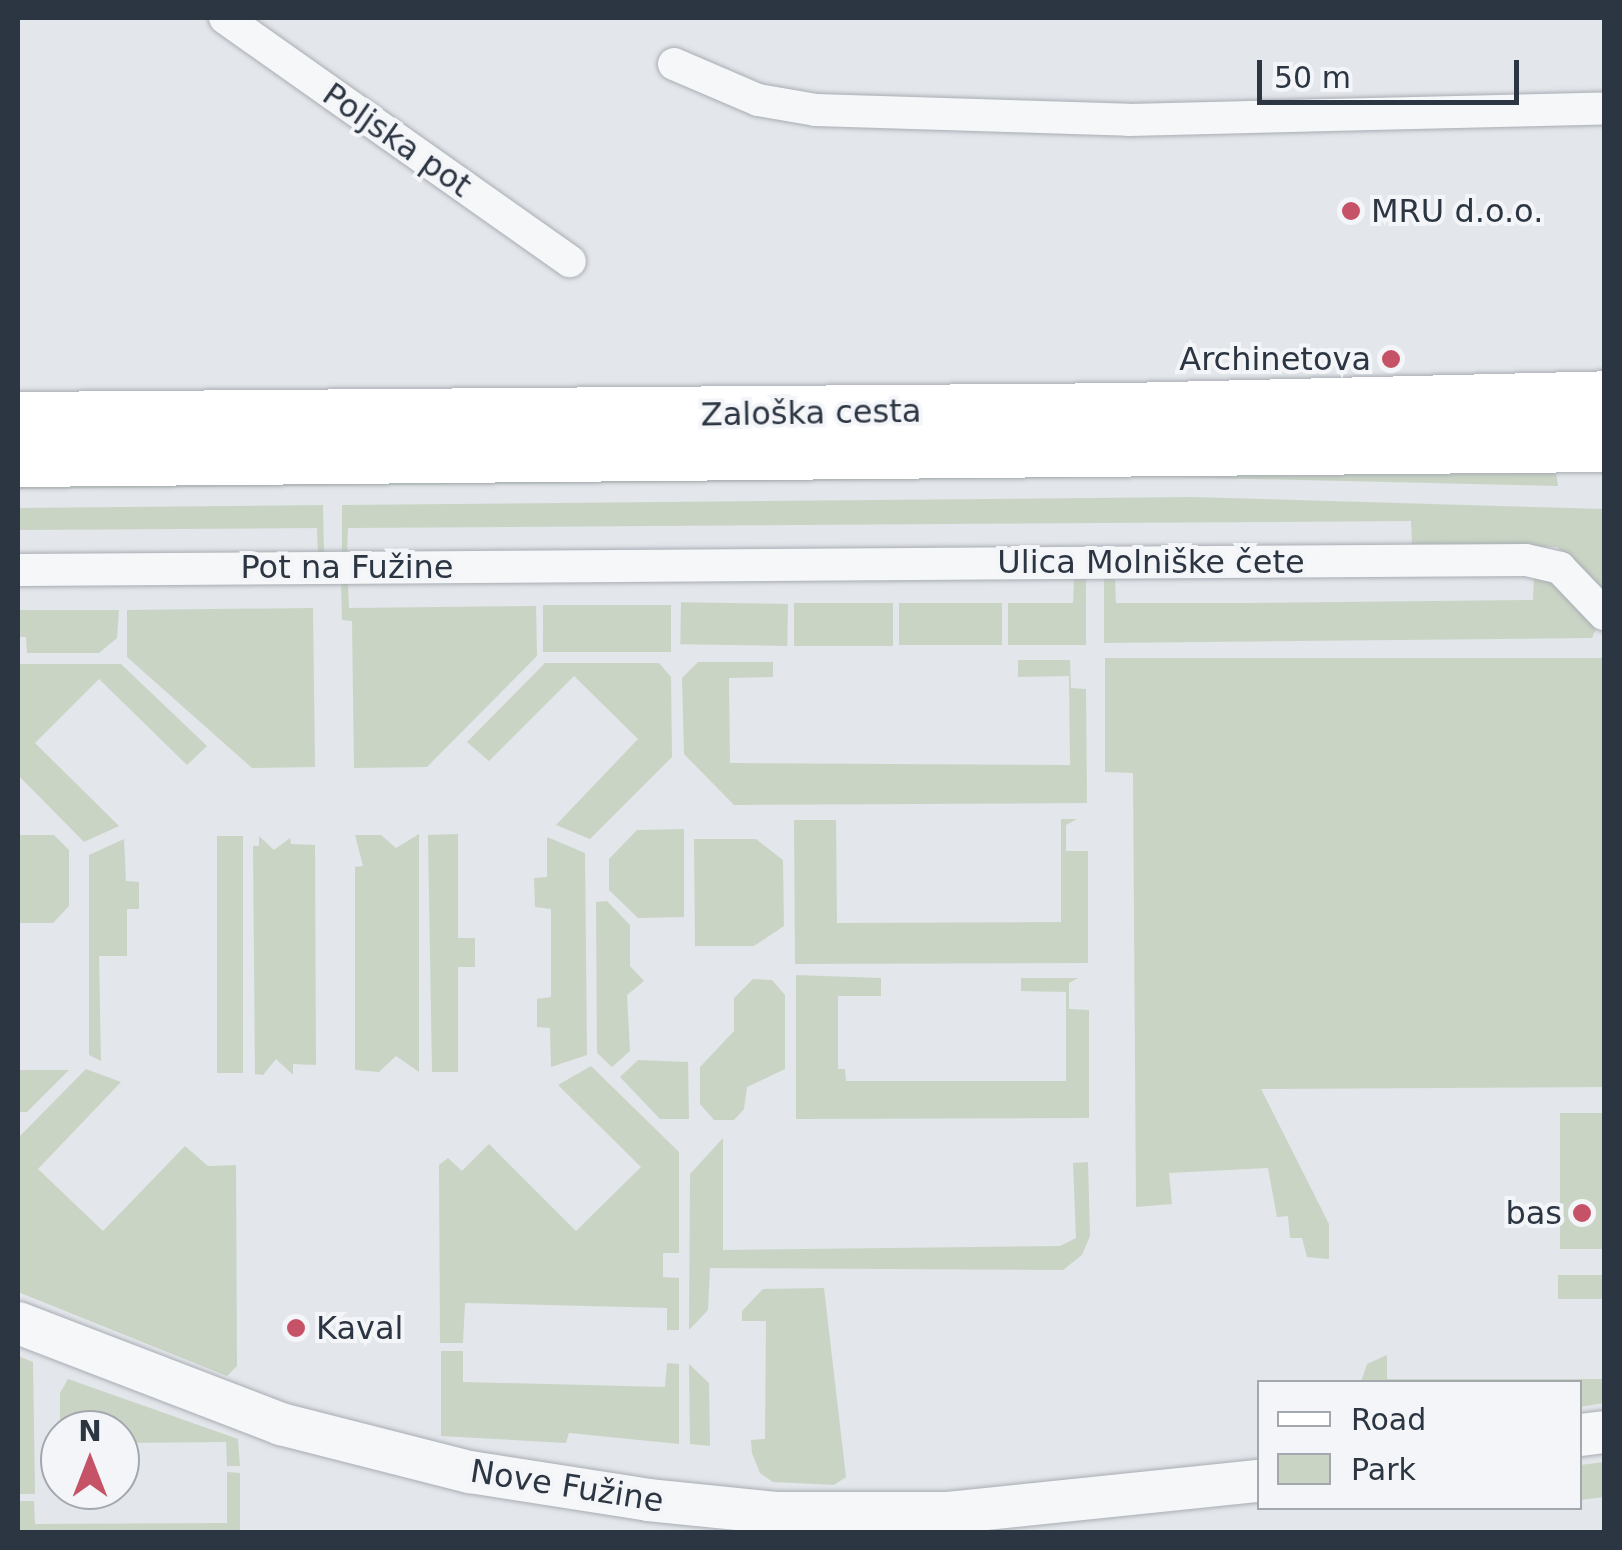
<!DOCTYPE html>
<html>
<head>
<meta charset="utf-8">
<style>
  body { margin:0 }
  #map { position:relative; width:1622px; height:1550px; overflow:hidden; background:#e3e6ea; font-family:"DejaVu Sans",sans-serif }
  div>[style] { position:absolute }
  .green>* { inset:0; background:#c9d4c5; transform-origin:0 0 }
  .roads { filter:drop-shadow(0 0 2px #a8adb4) drop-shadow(0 0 2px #a8adb4) }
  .minor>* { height:32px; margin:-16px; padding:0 16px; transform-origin:16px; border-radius:16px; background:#f6f7f9 }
  .tertiary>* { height:42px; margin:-21px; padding:0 21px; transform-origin:21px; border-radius:21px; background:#f6f7f9 }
  .primary>* { height:52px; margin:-26px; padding:0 26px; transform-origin:26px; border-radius:26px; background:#fff }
  .dots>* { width:28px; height:28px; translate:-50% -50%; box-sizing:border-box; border:5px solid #f3f5f8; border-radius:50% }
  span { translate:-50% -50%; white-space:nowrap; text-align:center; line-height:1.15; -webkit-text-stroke:8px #f3f5f8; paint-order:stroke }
  .street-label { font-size:32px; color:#2c3542 }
  .poi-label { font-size:32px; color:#2c3542 }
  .left { translate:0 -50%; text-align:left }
  .right { translate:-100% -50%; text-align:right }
  .frame { position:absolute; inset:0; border:20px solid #2c3542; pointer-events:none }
  .legend { position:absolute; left:1257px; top:1380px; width:325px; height:130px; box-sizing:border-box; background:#f3f5f8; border:2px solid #a3a8af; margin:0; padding:12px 18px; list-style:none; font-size:30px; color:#2c3542 }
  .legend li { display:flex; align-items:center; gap:20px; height:50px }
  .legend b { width:50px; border:2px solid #a3a8af }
  .north { position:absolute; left:40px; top:1410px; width:100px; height:100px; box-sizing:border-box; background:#f3f5f8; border:2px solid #a3a8af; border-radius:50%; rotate:0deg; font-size:28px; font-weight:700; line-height:40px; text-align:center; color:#2c3542 }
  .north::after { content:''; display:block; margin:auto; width:35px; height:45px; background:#c65267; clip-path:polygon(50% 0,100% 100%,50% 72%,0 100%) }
  .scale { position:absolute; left:1257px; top:60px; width:262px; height:45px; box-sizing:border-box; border:5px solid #2c3542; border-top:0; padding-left:12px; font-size:30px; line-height:35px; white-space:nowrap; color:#2c3542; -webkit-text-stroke:8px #f3f5f8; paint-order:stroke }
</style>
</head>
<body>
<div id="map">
  <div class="green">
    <i style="clip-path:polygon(1556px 473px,1558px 486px,1167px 477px,18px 489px,18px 479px)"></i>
    <i style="clip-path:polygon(1193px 497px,1604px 509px,1604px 590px,1557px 547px,1412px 544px,1411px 521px,348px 528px,347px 552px,342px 552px,342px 505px)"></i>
    <i style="clip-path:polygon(323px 505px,324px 553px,318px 553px,317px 528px,18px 530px,18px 508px)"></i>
    <i style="clip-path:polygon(1534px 575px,1554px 583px,1596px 629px,1592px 638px,1104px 643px,1104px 579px,1115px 579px,1116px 603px,1247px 603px,1533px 600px)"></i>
    <i style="clip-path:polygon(1086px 578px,1086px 645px,1008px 645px,1008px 603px,1073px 603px,1074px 579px)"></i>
    <i style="clip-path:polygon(341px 583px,348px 583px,349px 608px,536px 606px,537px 656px,427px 767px,354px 768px,352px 621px,342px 620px)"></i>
    <i style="left:893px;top:603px;width:43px;height:99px;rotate:90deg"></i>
    <i style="left:1002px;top:603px;width:42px;height:103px;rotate:90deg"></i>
    <i style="left:788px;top:604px;width:42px;height:107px;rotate:91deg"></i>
    <i style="left:671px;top:605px;width:47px;height:128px;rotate:90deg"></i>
    <i style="clip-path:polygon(313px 608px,315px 767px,252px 768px,127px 657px,127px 610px)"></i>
    <i style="clip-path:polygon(18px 610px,119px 610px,117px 638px,99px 653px,27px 653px,26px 637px,18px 637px)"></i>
    <i style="clip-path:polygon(1105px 658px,1604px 658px,1604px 1087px,1261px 1089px,1329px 1224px,1329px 1259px,1307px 1257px,1302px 1238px,1290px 1238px,1288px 1216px,1277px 1217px,1268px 1168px,1169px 1173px,1172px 1204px,1136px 1207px,1133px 773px,1105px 772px)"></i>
    <i style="clip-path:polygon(1018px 660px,1070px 660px,1071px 688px,1086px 689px,1087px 803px,734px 805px,684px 754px,682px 678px,698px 662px,773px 662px,773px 677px,729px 678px,730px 763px,1070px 765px,1069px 676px,1018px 677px)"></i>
    <i style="clip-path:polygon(545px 663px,659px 663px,671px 677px,672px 757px,590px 839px,556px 825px,638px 739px,574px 676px,489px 761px,467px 742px)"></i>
    <i style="clip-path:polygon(18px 664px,121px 664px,207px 746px,187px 765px,99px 679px,35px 743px,119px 826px,84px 842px,18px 775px)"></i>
    <i style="clip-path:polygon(1061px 819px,1077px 819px,1066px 825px,1066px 851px,1088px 851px,1088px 963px,795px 964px,794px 820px,836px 820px,837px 923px,1061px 922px)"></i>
    <i style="clip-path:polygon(684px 829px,684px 917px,638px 918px,609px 890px,609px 859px,637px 830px)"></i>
    <i style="clip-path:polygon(419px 834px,419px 1072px,396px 1056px,379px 1072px,355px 1070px,355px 867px,363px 866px,355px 835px,381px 835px,396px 848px)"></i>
    <i style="clip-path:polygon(458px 834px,458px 938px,475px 938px,475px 967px,458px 967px,458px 1072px,432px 1072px,428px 835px)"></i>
    <i style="clip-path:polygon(18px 835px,54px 835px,69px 850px,69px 906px,53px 923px,18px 923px)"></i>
    <i style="left:243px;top:836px;width:237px;height:26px;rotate:90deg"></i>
    <i style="clip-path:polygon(259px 836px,274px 850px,290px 838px,291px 844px,315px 845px,316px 1065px,293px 1064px,293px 1075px,276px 1059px,263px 1075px,255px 1074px,253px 846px,259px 846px)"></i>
    <i style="clip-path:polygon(547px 837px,585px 853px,587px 1055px,551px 1067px,550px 1028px,537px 1027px,537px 999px,551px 997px,551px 909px,535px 907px,534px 878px,547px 877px)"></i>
    <i style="clip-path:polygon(124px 839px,126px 881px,139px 882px,139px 909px,127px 909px,127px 956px,99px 956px,101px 1061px,89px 1055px,89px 855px)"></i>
    <i style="clip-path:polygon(694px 839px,756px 839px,783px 860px,784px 926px,754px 946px,695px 946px)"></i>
    <i style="clip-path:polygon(607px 901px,630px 925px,630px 966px,644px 981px,627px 995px,630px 1051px,612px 1067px,597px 1053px,596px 902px)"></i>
    <i style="clip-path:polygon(796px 975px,881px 978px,881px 996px,838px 996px,838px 1069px,845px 1069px,846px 1081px,1066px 1081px,1066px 992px,1021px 991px,1021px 978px,1078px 978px,1069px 983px,1069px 1009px,1089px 1010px,1089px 1118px,796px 1119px)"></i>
    <i style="clip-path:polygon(753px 979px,772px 980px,785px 995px,785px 1069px,747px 1087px,744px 1109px,734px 1120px,714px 1120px,700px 1104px,700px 1067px,734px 1031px,734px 998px)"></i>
    <i style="clip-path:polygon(638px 1060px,688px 1062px,689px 1119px,660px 1119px,620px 1077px)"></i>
    <i style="clip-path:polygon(591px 1066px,679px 1152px,679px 1253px,663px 1253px,663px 1277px,679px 1278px,679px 1330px,667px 1330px,667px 1308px,465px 1303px,463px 1343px,440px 1343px,439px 1165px,448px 1158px,462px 1171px,489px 1144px,576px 1231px,641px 1167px,558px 1085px)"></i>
    <i style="clip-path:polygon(86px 1069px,121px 1082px,38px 1169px,103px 1231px,185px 1146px,208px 1166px,236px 1165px,237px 1366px,227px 1376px,18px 1292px,18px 1138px)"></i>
    <i style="clip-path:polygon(18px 1070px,69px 1070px,27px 1112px,18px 1112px)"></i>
    <i style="left:1560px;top:1113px;width:44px;height:136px"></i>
    <i style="clip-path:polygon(723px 1138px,723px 1250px,1060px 1246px,1076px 1238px,1073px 1163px,1088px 1162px,1090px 1236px,1082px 1255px,1063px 1270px,710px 1268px,708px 1310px,689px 1330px,690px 1174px)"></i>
    <i style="left:1558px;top:1275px;width:46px;height:24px"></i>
    <i style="clip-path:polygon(824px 1288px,846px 1477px,834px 1485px,773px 1482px,760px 1473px,752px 1453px,751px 1440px,765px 1439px,766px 1321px,742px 1321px,742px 1311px,763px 1289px)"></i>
    <i style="clip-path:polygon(441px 1351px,463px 1351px,463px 1382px,665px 1387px,667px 1363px,679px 1364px,679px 1444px,569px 1433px,566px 1443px,441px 1436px)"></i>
    <i style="clip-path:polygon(1387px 1355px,1387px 1379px,1604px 1379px,1604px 1403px,1580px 1407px,1580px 1382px,1361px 1382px,1367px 1364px)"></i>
    <i style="clip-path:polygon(18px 1356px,33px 1362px,35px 1494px,18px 1494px)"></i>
    <i style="clip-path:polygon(689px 1364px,709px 1383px,710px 1446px,690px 1444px)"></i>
    <i style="clip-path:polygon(68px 1379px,238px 1439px,240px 1466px,227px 1466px,226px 1442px,120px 1443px,120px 1430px,60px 1430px,60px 1393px)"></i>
    <i style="clip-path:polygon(1604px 1462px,1604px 1497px,1580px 1500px,1580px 1465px)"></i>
    <i style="clip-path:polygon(227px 1472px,240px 1473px,240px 1532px,18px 1532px,18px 1501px,34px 1501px,35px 1524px,227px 1523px)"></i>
  </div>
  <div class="roads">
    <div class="minor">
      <i style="left:225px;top:18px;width:422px;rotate:35.2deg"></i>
      <i style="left:674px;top:64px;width:91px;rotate:23.2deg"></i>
      <i style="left:758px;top:100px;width:59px;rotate:9.8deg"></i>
      <i style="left:816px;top:110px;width:313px;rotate:1.8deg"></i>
      <i style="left:1129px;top:120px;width:475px;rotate:-1.4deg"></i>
      <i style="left:18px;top:570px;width:1508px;rotate:-0.38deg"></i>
      <i style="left:1526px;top:560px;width:35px;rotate:13deg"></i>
      <i style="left:1560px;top:568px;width:64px;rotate:46.3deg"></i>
    </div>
    <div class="tertiary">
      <i style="left:18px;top:1323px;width:282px;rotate:21deg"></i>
      <i style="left:281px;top:1424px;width:195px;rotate:14.3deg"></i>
      <i style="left:470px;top:1472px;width:180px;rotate:8.9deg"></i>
      <i style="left:648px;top:1500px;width:128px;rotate:5.8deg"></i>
      <i style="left:775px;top:1513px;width:173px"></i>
      <i style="left:948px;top:1513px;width:314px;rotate:-5.9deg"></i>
      <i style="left:1580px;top:1435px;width:24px;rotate:-7deg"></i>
    </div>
    <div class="primary">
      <i style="left:18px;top:418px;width:1109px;rotate:-0.46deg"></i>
      <i style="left:1127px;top:409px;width:477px;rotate:-1.4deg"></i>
      <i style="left:18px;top:461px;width:1586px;rotate:-0.54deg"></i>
    </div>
  </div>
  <div class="dots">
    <i style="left:1351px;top:211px;background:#c65267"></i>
    <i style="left:1391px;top:359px;background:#c65267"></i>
    <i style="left:1582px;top:1213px;background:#c65267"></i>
    <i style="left:296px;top:1328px;background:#c65267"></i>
  </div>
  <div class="street-label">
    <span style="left:397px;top:140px;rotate:35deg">Poljska pot</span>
    <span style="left:811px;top:413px;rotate:-1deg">Zaloška cesta</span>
    <span style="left:1151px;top:562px">Ulica Molniške čete</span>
    <span style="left:347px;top:567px">Pot na Fužine</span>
    <span style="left:567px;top:1486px;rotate:9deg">Nove Fužine</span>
  </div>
  <div class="poi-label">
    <span class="left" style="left:1371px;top:211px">MRU d.o.o.</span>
    <span class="right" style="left:1371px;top:359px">Archinetova</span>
    <span class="right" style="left:1562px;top:1213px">bas</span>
    <span class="left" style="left:316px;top:1328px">Kaval</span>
  </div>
  <div class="frame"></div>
  <ul class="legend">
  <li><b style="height:12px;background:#fff"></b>Road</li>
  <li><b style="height:28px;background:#c9d4c5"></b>Park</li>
  </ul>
  <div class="north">N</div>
  <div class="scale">50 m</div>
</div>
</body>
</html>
